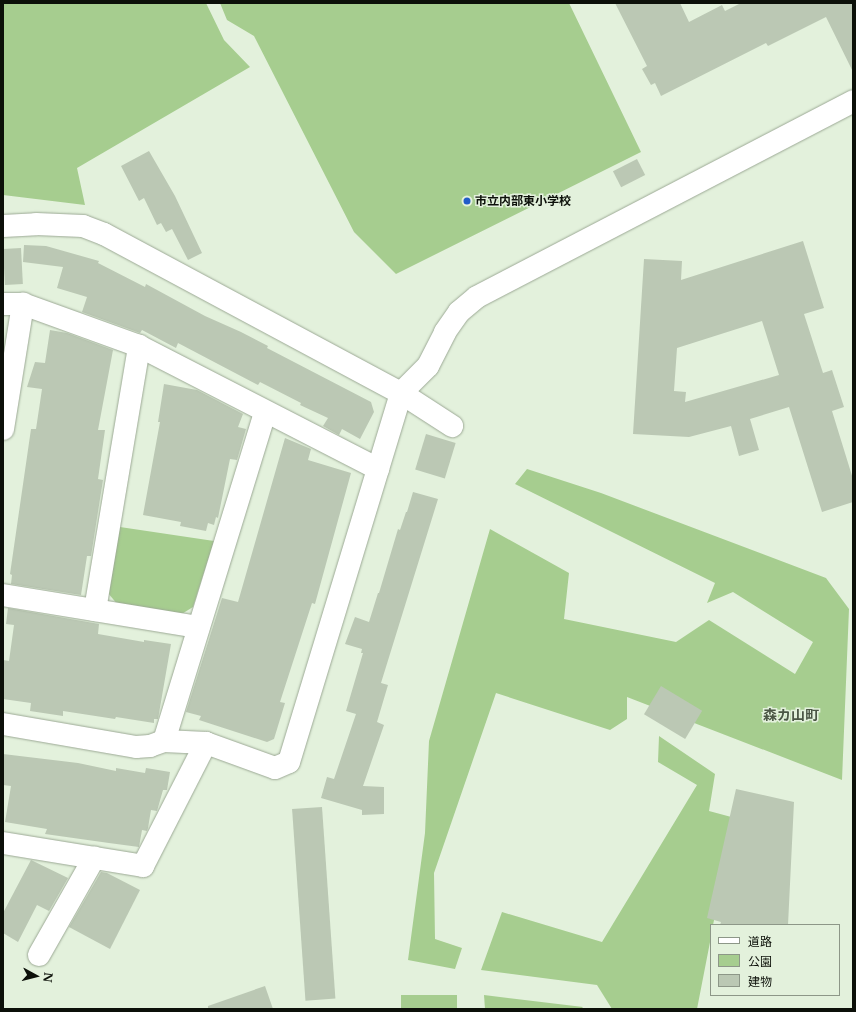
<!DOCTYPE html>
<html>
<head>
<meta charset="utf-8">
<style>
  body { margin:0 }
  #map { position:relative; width:856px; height:1012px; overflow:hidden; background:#e3f1dc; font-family:"Libre Baskerville","Noto Sans JP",serif }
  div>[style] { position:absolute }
  .green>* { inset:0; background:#a6cd8f; transform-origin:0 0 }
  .building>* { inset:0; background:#bbc8b4; transform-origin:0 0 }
  .roads { filter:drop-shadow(0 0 1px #9ca995) drop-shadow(0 0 1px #9ca995) }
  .minor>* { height:22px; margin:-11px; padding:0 11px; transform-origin:11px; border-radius:11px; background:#fff }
  .dots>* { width:11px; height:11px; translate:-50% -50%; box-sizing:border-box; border:2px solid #e3f1dc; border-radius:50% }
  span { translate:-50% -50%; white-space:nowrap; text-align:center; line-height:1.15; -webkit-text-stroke:3px #e3f1dc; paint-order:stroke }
  .poi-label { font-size:12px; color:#0c1009; font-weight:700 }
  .left { translate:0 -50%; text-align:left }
  .quarter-label { font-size:14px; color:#4b5645; font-weight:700 }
  .frame { position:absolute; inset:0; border:4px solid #0c1009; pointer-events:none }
  .legend { position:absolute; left:710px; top:924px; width:130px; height:72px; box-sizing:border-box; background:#e3f1dc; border:1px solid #8d9788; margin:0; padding:5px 7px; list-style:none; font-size:12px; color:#0c1009 }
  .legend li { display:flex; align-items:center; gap:8px; height:20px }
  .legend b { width:20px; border:1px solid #8d9788 }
  .north { position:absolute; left:16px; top:956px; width:40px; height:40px; -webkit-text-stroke:3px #e3f1dc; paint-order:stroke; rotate:97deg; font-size:11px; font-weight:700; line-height:16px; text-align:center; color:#0c1009 }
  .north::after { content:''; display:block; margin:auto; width:14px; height:18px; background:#0c1009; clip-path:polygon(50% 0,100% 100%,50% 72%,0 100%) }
</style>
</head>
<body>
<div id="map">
  <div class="green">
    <i style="clip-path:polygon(3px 3px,206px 3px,224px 40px,250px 67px,77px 168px,85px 205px,3px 195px)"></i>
    <i style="clip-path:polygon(220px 3px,569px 3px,641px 152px,396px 274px,354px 232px,254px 36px,227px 20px)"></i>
    <i style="clip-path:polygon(527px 469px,601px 493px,826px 578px,849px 609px,842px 780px,627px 697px,627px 719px,610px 730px,496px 693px,434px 873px,435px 939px,462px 948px,455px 969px,408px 960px,425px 833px,429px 741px,490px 529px,569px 573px,564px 619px,676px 642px,709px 620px,795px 674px,813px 642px,733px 592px,707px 603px,715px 583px,515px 484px)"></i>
    <i style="clip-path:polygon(120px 527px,214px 541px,193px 607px,180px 615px,118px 605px,108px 593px)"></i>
    <i style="clip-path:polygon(659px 736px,715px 774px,709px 811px,735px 818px,713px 925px,711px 925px,711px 937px,697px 1009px,612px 1009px,597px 985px,481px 970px,502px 912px,602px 942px,697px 785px,658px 762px)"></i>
    <i style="left:401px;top:995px;width:56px;height:14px"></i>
    <i style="clip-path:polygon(484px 995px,583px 1007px,581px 1009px,485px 1009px)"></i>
  </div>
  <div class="building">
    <i style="clip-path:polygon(615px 3px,680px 3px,689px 22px,722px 5px,725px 11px,741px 3px,853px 3px,853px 72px,826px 17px,768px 46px,766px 43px,661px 96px,655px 83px,651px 85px,642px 69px,647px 66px)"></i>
    <i style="clip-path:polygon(149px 151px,175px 196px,202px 253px,188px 260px,172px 229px,166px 232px,161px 223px,157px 225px,144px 198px,139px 201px,121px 166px)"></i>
    <i style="left:637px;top:159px;width:18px;height:27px;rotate:63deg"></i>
    <i style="clip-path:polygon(evenodd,803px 241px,824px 308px,804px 314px,823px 373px,832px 370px,844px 407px,832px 411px,853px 479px,853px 502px,822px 512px,789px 407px,750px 419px,759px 450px,739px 456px,731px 426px,689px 437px,633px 434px,644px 259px,682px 261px,681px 280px,803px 241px,762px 321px,779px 375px,685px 402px,686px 392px,674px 391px,677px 348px,762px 321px)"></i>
    <i style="clip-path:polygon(24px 245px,46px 246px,99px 261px,98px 263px,145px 287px,146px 284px,205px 316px,241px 332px,268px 346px,267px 348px,371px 402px,374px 412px,360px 439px,342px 429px,339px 435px,323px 426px,328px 418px,300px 405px,301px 403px,260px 382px,258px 385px,178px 343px,176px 348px,142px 330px,140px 333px,82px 312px,87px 297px,57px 288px,63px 267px,23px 262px)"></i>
    <i style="left:21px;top:248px;width:36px;height:18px;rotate:87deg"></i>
    <i style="clip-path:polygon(50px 330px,67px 333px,113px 350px,98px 430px,105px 430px,98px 479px,103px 480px,91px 556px,87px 556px,81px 595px,11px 584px,12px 575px,10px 574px,31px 429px,36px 429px,42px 389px,27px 387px,35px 362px,45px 363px)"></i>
    <i style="clip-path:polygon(164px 384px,197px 390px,243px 414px,238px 427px,246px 429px,237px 460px,230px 459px,218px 518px,216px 517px,214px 525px,208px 523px,206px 531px,180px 526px,181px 522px,143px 515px,160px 422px,158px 422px)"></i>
    <i style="left:426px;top:434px;width:31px;height:37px;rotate:17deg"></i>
    <i style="clip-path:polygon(285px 438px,311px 449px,308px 460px,351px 473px,315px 604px,312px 603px,280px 702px,285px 703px,274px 739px,267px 742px,199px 720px,201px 716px,186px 712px,222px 598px,238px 602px)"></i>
    <i style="clip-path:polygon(413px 492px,438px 499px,381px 683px,388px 685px,377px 722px,384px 725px,363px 786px,384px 787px,384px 814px,362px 815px,362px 810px,321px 798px,327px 777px,334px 779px,356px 714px,346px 711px,363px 653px,361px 653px,362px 649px,345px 644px,355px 617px,369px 622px,378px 593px,379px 593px,398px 529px,400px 530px,406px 512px,407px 512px)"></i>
    <i style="clip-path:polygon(8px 608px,99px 624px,98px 634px,144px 642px,144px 640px,171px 644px,158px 719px,154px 719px,154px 723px,116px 717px,115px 719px,63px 711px,63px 716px,30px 711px,31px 703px,3px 699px,3px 660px,9px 661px,14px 625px,6px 624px)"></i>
    <i style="left:661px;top:686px;width:48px;height:33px;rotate:31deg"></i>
    <i style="clip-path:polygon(3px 754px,78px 763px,116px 771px,116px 768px,145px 773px,146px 768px,170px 772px,167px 790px,163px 790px,157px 811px,151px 810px,148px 828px,147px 831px,142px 830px,139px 847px,109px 843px,45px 834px,47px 829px,5px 822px,11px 786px,3px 785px)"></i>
    <i style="clip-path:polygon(736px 789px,794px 802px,788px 925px,720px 925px,721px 922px,707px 918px)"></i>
    <i style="left:322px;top:807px;width:192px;height:30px;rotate:86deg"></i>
    <i style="clip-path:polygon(31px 860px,68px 878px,49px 911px,37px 905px,18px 942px,3px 933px,3px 913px)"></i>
    <i style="clip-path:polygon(101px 872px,107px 873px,140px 890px,110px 949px,69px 927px)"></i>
    <i style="clip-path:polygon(265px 986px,273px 1009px,208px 1009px,208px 1006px)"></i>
  </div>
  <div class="roads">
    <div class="minor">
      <i style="left:3px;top:226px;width:33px;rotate:-3deg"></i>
      <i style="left:36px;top:224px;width:47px;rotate:2.4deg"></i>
      <i style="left:83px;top:226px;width:22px;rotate:21deg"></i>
      <i style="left:104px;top:234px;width:337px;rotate:28.2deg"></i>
      <i style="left:401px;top:393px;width:61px;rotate:32.9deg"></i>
      <i style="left:3px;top:304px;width:20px"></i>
      <i style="left:23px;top:304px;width:123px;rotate:19.9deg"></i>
      <i style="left:139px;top:346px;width:269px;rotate:27.2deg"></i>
      <i style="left:3px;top:429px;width:127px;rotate:-80.9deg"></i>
      <i style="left:3px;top:595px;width:198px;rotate:9.3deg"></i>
      <i style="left:95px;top:610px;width:268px;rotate:-80.5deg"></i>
      <i style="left:3px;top:724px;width:135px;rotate:9.8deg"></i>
      <i style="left:136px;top:747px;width:14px;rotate:-4deg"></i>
      <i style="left:150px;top:746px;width:15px;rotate:-20deg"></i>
      <i style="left:164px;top:741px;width:42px;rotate:2.7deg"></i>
      <i style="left:206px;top:743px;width:73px;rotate:19.9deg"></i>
      <i style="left:275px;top:768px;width:15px;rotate:-23deg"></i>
      <i style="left:289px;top:762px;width:386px;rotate:-73.1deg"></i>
      <i style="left:401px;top:393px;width:38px;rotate:-45deg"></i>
      <i style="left:428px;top:366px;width:38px;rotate:-63deg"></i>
      <i style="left:445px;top:332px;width:24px;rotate:-55deg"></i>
      <i style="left:459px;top:312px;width:23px;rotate:-40deg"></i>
      <i style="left:477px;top:297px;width:424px;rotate:-27.5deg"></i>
      <i style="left:164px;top:741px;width:344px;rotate:-72.9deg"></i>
      <i style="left:3px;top:843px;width:142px;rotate:9.3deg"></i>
      <i style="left:143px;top:866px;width:138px;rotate:-62.9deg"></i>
      <i style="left:39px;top:955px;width:112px;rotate:-60.4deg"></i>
    </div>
  </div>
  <div class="dots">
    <i style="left:467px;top:201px;background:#215cc9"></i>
  </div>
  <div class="poi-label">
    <span class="left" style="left:475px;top:201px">市立内部東小学校</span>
  </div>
  <div class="quarter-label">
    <span style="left:791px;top:715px">森カ山町</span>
  </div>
  <div class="frame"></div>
  <ul class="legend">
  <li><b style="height:5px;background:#fff"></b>道路</li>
  <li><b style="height:11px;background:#a6cd8f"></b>公園</li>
  <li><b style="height:11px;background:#bbc8b4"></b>建物</li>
  </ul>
  <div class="north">N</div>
</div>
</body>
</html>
